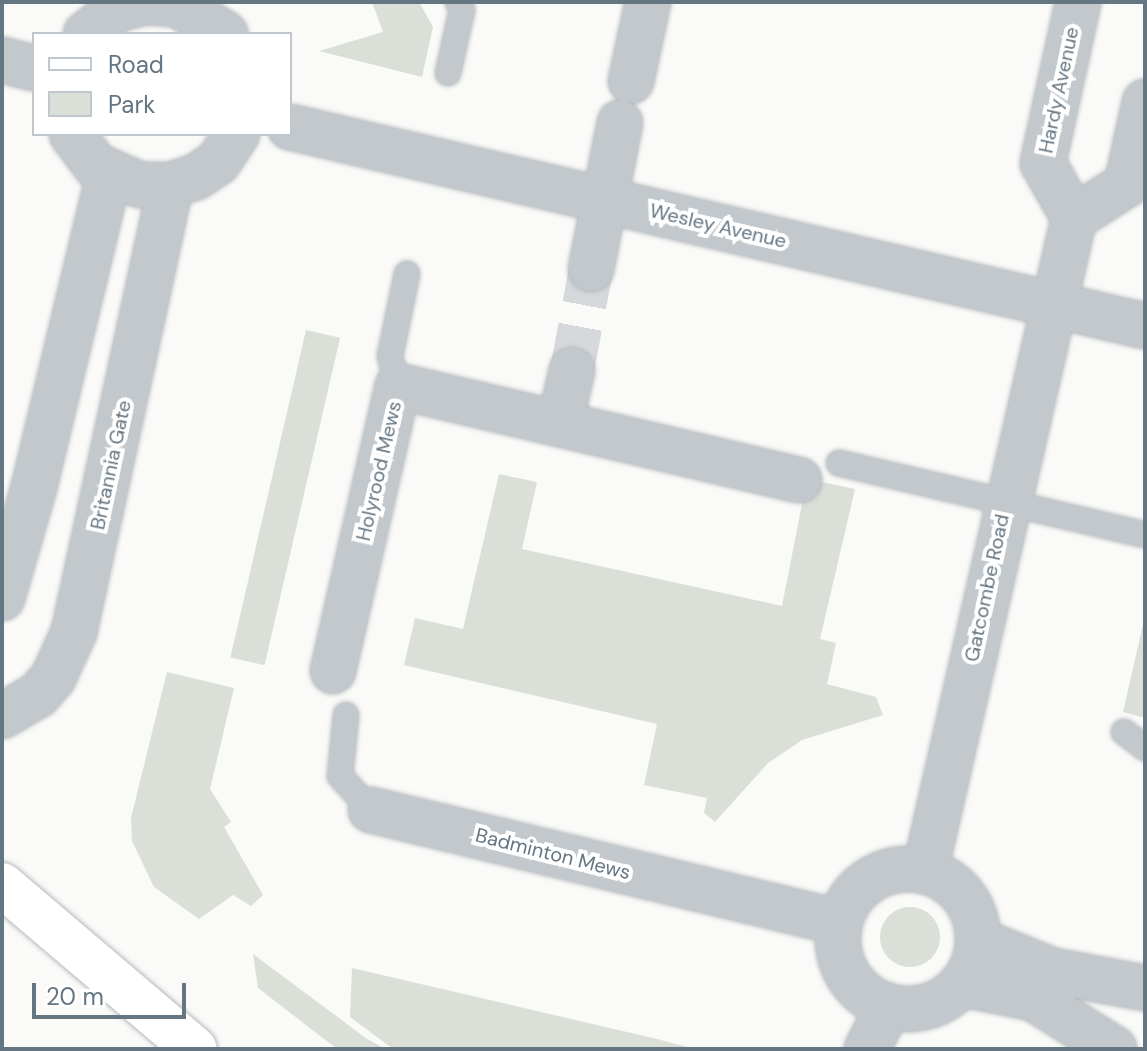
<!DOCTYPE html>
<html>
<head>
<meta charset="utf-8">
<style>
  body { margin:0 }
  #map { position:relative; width:1147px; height:1051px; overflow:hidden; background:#fafaf8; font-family:"DM Sans",sans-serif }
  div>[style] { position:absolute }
  .green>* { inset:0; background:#dadfd7; transform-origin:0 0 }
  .round { border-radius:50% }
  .street-tunnel>* { height:44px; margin-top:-22px; transform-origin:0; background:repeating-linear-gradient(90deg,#d5d9db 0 44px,transparent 0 66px) }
  .roads { filter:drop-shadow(0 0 2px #b5babe) drop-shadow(0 0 2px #b5babe) }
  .lane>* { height:24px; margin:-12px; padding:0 12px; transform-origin:12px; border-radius:12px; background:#c3c8cc }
  .street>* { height:44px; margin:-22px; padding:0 22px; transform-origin:22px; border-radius:22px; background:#c3c8cc }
  .street>.ring { margin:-22px; padding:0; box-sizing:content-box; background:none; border:44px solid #c3c8cc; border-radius:50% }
  .primary>* { height:44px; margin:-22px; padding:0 22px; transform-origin:22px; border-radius:22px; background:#fff }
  span { translate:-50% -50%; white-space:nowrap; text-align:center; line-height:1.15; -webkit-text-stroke:8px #fff; paint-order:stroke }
  .street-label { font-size:20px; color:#657683 }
  .frame { position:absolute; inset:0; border:4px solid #657683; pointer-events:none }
  .legend { position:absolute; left:32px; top:32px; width:260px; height:104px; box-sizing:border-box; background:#fff; border:2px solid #c1c8cd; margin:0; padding:10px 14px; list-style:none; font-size:24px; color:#657683 }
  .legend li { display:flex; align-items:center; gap:16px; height:40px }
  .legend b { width:40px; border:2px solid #c1c8cd }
  .scale { position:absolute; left:32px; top:983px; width:154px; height:36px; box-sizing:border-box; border:4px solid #657683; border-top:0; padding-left:10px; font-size:24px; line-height:28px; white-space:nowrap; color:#657683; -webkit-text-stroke:6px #fff; paint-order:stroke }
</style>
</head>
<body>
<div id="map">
  <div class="green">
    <i style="clip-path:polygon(372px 2px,419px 2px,433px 27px,422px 77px,319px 51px,383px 32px)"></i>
    <i style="left:306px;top:330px;width:35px;height:336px;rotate:13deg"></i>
    <i style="clip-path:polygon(499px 474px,537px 482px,522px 549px,782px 606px,807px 479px,855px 489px,820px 639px,836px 643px,827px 684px,876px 697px,883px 715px,802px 740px,768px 763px,715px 822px,704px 813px,707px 798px,644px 785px,657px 724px,404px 665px,415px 618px,463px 629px)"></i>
    <i style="clip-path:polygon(1145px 616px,1145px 718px,1123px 712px)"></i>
    <i style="clip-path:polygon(167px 672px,234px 688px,210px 789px,231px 822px,224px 827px,263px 895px,251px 906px,233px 895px,199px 919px,154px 887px,132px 841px,131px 818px)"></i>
    <i class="round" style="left:880px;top:907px;width:60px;height:60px"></i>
    <i style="clip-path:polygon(253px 954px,367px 1039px,386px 1049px,337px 1049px,258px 988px)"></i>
    <i style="clip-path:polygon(352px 968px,657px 1039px,695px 1049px,393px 1049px,350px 1017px)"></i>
  </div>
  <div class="street-tunnel">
    <i style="left:572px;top:370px;width:103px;rotate:-79.3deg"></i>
  </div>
  <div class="roads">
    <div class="lane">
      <i style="left:448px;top:73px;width:65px;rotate:-77.5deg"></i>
      <i style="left:462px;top:10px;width:9px;rotate:-117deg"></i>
      <i style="left:398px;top:386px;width:31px;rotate:-105deg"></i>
      <i style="left:390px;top:356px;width:84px;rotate:-78.3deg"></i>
      <i style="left:839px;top:463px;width:314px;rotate:13.2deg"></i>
      <i style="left:346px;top:715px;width:61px;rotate:95.6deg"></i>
      <i style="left:340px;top:776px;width:46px;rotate:47.6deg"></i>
      <i style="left:1124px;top:732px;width:26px;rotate:37deg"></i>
    </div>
    <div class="street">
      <i style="left:86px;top:34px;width:41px;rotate:-38deg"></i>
      <i style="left:118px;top:9px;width:30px;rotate:-14deg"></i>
      <i style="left:147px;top:2px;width:30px;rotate:4deg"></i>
      <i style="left:177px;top:4px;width:57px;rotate:32deg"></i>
      <i style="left:2px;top:60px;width:33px;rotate:14deg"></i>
      <i style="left:631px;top:81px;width:81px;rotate:-77.9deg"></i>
      <i style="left:290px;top:127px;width:878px;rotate:13.1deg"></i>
      <i style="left:72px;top:134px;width:39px;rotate:53deg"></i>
      <i style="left:95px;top:165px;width:49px;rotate:24deg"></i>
      <i style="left:140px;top:185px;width:31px"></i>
      <i style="left:171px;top:185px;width:26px;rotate:-18deg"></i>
      <i style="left:196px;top:177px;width:27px;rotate:-34deg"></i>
      <i style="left:218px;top:162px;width:34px;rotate:-56deg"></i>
      <i style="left:1074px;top:218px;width:63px;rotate:-32.7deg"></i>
      <i style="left:1127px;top:184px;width:84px;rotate:-77.6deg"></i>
      <i style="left:591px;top:269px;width:149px;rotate:-78.8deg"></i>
      <i style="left:560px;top:423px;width:54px;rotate:-77.2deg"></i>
      <i style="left:2px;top:598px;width:116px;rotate:-73.9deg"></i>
      <i style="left:34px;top:487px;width:321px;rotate:-76.5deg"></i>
      <i style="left:333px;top:671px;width:292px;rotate:-77.2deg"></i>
      <i style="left:398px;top:386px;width:412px;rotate:13.2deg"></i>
      <i style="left:2px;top:716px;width:42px;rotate:-30.3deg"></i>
      <i style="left:38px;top:695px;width:23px;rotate:-49deg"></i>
      <i style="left:53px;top:678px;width:51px;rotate:-65.5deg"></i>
      <i style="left:74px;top:632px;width:457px;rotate:-77.8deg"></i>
      <i style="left:371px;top:810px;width:482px;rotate:13.5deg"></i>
      <i class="ring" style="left:838px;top:869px;width:96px;height:96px"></i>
      <i style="left:925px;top:871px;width:670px;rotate:-77.15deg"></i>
      <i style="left:1074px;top:218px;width:63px;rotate:-119.4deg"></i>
      <i style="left:1043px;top:163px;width:165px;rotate:-77.7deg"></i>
      <i style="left:979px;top:941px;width:80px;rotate:22.1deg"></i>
      <i style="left:1053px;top:971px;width:94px;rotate:10.5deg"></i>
      <i style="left:962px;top:984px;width:72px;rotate:11.2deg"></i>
      <i style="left:1033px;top:998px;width:96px;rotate:32.2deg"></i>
      <i style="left:867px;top:1049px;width:48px;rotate:-62.9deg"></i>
    </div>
    <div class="primary">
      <i style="left:2px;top:885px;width:253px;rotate:40.4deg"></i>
    </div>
  </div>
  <div class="street-label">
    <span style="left:1059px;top:90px;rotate:-78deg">Hardy Avenue</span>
    <span style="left:718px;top:226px;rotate:13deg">Wesley Avenue</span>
    <span style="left:111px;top:465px;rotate:-78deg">Britannia Gate</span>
    <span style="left:379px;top:471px;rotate:-77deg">Holyrood Mews</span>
    <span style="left:987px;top:588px;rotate:-78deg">Gatcombe Road</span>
    <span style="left:553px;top:854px;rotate:14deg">Badminton Mews</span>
  </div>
  <div class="frame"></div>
  <ul class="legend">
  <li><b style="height:10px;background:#fff"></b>Road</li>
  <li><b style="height:22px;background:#dadfd7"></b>Park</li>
  </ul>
  <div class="scale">20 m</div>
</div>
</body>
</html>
